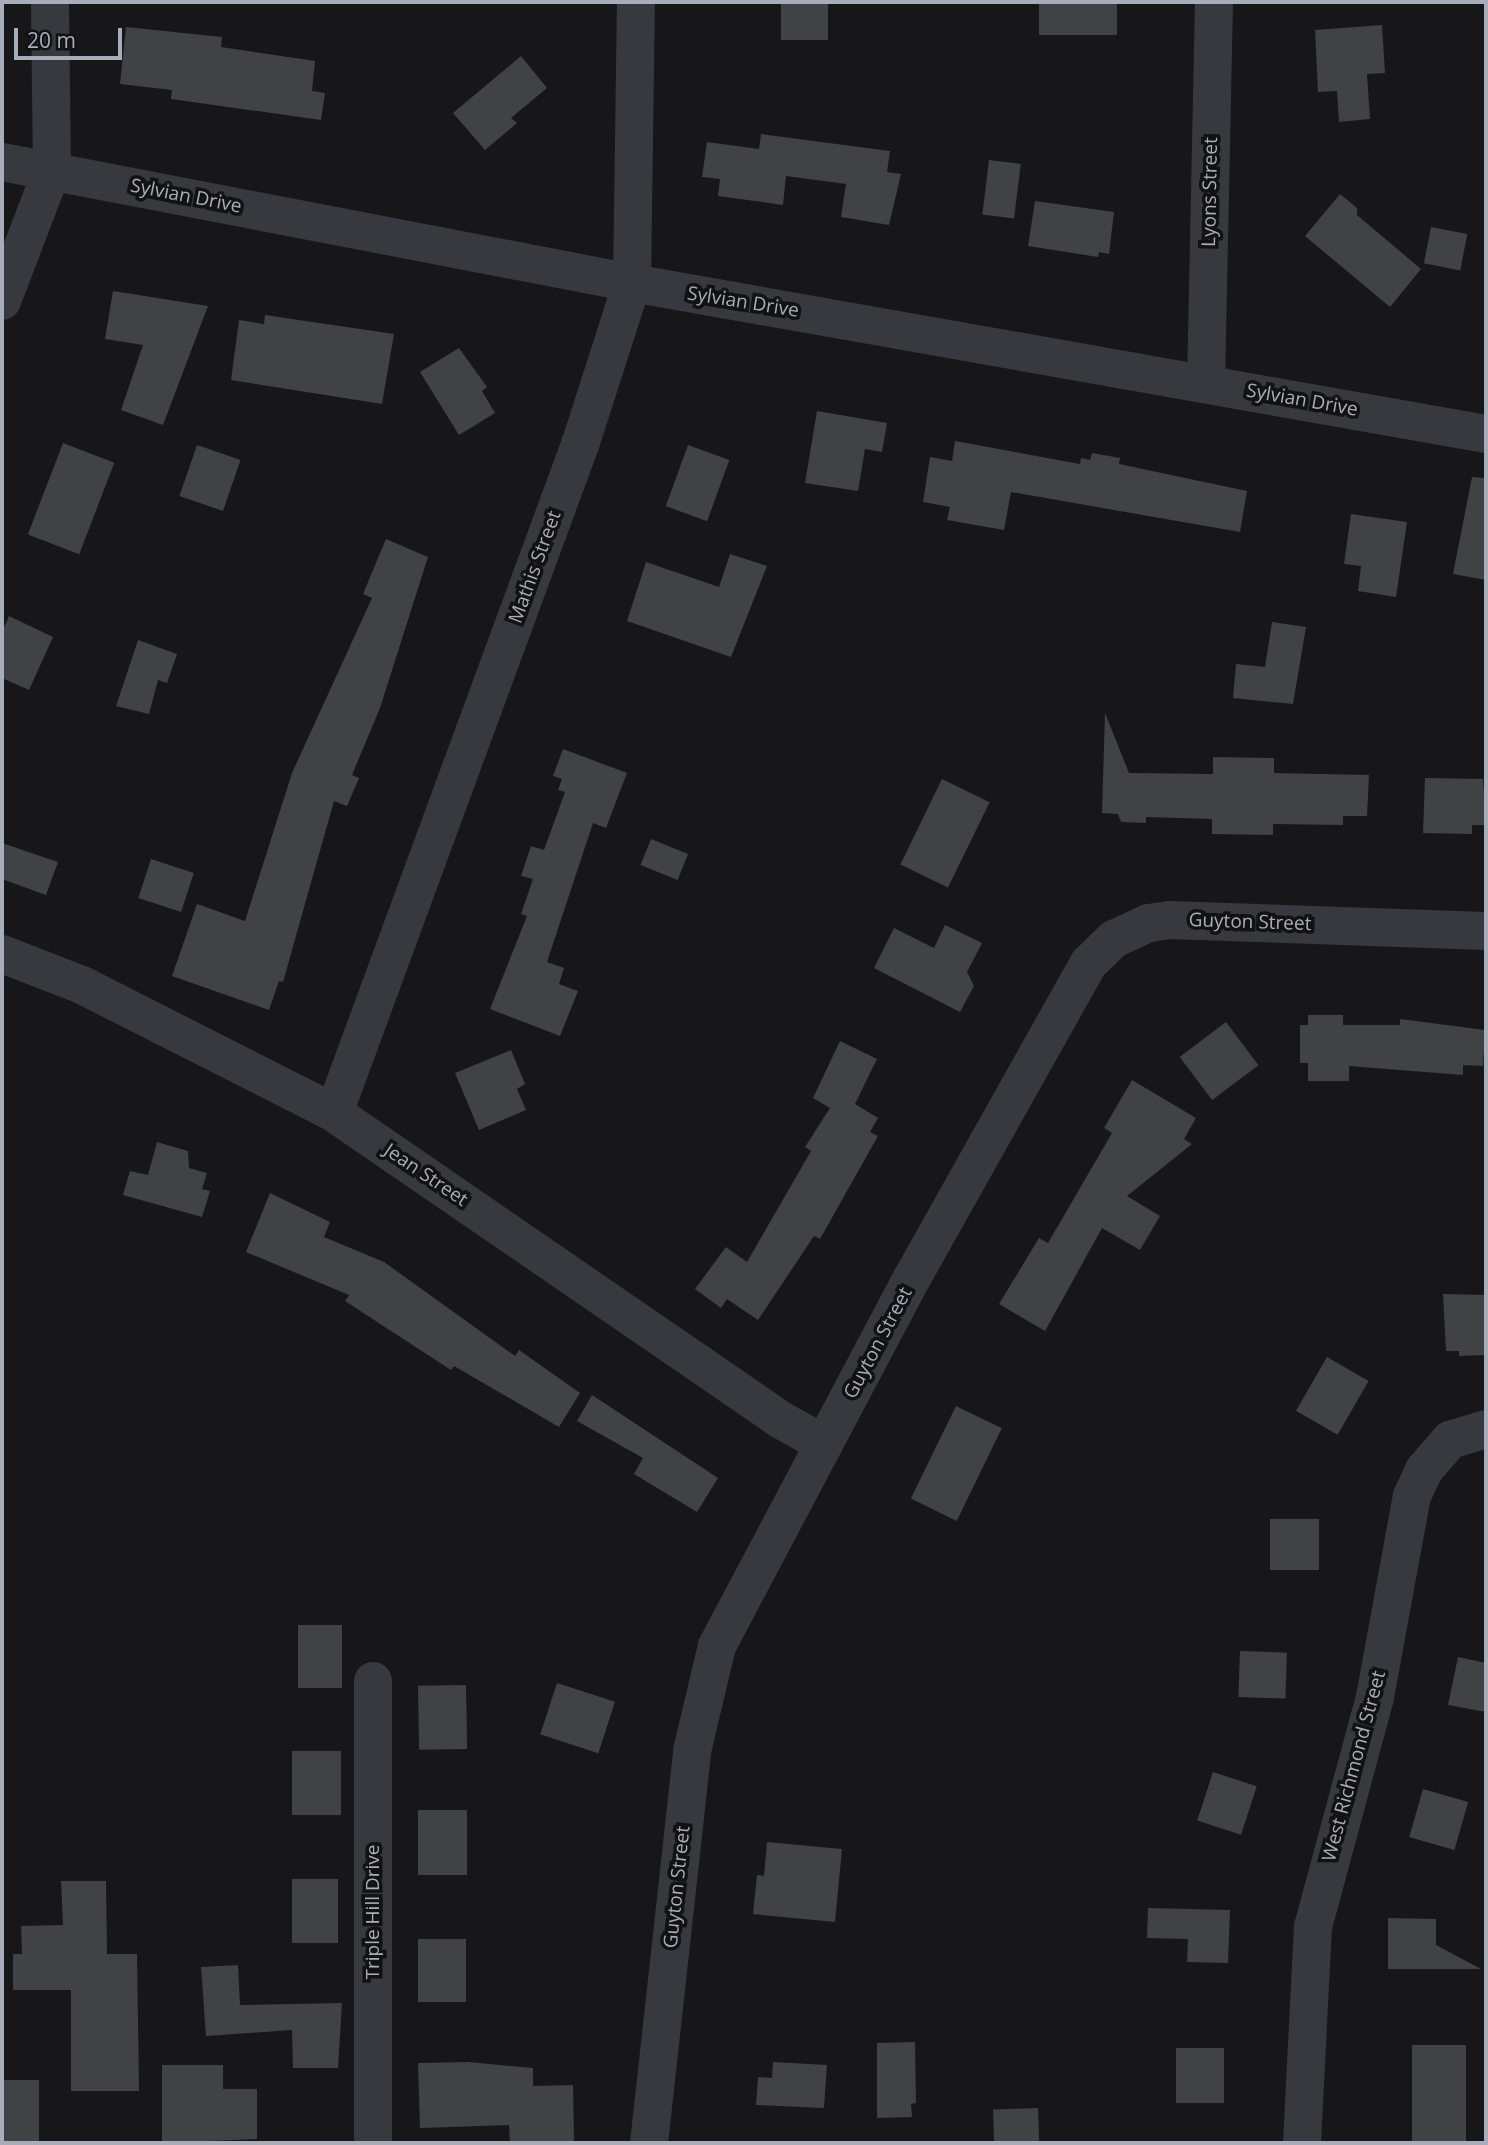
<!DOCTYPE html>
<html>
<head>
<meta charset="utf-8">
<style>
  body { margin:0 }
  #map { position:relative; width:1488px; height:2145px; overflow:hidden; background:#171719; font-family:"Open Sans",sans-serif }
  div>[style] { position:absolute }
  .building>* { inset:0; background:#414246; transform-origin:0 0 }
  .minor>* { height:38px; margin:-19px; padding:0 19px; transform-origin:19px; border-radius:19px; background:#37393e }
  span { translate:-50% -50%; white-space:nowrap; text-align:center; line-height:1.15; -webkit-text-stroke:7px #121214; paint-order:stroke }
  .street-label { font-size:19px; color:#a8aeb9 }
  .frame { position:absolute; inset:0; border:4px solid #a8aeb9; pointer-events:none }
  .scale { position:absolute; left:14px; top:28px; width:108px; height:32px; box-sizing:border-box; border:4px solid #a8aeb9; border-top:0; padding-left:9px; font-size:21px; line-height:24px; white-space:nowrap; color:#a8aeb9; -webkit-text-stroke:5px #121214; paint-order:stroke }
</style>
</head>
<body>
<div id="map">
  <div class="building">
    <i style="left:781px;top:2px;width:47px;height:38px"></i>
    <i style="left:1039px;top:2px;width:78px;height:33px"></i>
    <i style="clip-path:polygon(1382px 25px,1385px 73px,1367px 74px,1370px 119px,1339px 122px,1337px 91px,1318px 92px,1315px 30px)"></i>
    <i style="clip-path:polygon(126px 27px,222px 37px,221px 47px,315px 61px,312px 91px,325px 93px,321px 120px,171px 99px,172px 90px,120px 84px)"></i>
    <i style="clip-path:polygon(521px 56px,547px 88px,511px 118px,517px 123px,485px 150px,453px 113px)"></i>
    <i style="clip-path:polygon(761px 134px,890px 151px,887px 172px,901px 174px,889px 225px,841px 217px,846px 184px,786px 176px,783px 205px,718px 196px,720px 179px,702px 177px,707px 142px,759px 149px)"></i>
    <i style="left:989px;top:160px;width:32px;height:55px;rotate:7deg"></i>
    <i style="clip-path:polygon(1340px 194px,1357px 208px,1357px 215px,1421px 269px,1390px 307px,1305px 236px)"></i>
    <i style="clip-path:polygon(1035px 201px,1114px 212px,1109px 254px,1099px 252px,1098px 257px,1028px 246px)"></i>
    <i style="left:1431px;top:227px;width:37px;height:37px;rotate:11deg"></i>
    <i style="clip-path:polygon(113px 291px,208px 306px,163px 425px,121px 410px,143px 345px,105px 339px)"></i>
    <i style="clip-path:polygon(265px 315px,394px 334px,382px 404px,231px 380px,239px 320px,264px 324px)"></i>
    <i style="clip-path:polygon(459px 348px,487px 387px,482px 391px,495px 413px,459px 435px,420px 372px)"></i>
    <i style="clip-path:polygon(817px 411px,887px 423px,882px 452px,865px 449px,858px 491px,805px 483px)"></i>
    <i style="clip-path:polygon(955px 441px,1080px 464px,1081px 458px,1090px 460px,1092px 453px,1120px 458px,1119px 464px,1247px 491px,1240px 532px,1011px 492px,1004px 530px,947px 520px,950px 507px,923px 502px,930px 457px,952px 461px)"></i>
    <i style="left:63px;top:443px;width:55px;height:98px;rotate:21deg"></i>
    <i style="left:197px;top:445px;width:46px;height:54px;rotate:19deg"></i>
    <i style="left:688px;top:445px;width:44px;height:65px;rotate:20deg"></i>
    <i style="clip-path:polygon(1472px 477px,1486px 478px,1486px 580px,1453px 574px)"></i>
    <i style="clip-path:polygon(1351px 514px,1407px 522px,1396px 597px,1358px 591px,1361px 566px,1344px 564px)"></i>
    <i style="clip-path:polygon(386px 539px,428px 557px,380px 708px,352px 775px,359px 778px,347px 806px,334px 801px,283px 982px,279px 981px,269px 1010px,172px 976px,197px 904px,245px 921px,292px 773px,372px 598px,363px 594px)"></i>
    <i style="clip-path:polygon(730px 554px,767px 566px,731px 657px,627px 621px,646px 562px,719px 587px)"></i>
    <i style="clip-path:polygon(9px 616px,53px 637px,29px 690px,2px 678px,2px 632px)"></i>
    <i style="clip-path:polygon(1272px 622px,1306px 627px,1293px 704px,1233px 698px,1236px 664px,1265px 667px)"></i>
    <i style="clip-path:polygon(138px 640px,177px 654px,167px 683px,158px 680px,149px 714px,116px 706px)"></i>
    <i style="clip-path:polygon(1105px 713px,1129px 773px,1213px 774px,1213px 757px,1274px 758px,1274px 773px,1369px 775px,1367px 816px,1343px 816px,1343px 825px,1273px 824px,1273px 835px,1212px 834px,1212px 819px,1146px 817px,1146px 823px,1121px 822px,1118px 814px,1102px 813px)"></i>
    <i style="clip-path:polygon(563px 749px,627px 773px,606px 828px,593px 823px,547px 962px,564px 968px,559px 984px,578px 991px,560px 1036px,490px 1009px,527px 916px,521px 914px,533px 879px,521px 876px,531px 846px,544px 850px,565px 792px,558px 790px,562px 779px,553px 776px)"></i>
    <i style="clip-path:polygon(1425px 778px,1483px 779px,1486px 825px,1472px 825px,1472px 834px,1423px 833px)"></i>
    <i style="left:942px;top:779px;width:53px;height:95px;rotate:26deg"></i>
    <i style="left:651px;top:839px;width:40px;height:28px;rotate:22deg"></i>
    <i style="clip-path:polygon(2px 843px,58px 862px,46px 895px,2px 879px)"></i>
    <i style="left:151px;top:859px;width:45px;height:41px;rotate:18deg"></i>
    <i style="clip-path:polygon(945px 925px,982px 943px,967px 972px,974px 986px,960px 1012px,874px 968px,894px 928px,934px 948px)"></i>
    <i style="clip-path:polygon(1308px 1015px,1343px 1015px,1343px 1025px,1400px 1025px,1400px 1019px,1485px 1030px,1483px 1066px,1463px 1065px,1463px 1075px,1349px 1066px,1349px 1081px,1308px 1081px,1308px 1063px,1300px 1063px,1300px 1025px,1308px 1025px)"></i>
    <i style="left:1226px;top:1022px;width:54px;height:58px;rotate:53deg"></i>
    <i style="clip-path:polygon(840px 1041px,877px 1059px,855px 1104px,878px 1118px,870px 1132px,878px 1136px,820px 1239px,814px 1236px,758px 1320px,727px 1299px,721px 1308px,695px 1289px,726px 1247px,747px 1262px,811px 1151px,805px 1147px,830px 1108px,813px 1098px)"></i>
    <i style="clip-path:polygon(511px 1050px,525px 1084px,517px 1089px,526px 1110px,479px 1130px,455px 1073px)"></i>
    <i style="clip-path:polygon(1132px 1080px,1196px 1118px,1184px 1139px,1192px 1144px,1127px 1196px,1160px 1216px,1140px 1250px,1102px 1228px,1045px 1331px,999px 1304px,1039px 1238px,1048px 1243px,1112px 1133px,1104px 1128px)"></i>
    <i style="clip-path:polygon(157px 1142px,188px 1151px,189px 1168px,207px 1173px,202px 1189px,210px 1191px,202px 1217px,123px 1195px,130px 1171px,148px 1175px)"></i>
    <i style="clip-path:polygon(270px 1193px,330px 1222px,324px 1237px,384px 1262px,515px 1356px,519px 1350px,580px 1393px,559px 1427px,454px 1366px,451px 1370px,345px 1301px,349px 1295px,246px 1252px)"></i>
    <i style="clip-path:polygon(1443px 1294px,1486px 1295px,1486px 1355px,1459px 1356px,1459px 1351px,1446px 1351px)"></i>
    <i style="left:1327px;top:1357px;width:48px;height:62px;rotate:30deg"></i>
    <i style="clip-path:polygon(592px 1395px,718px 1478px,697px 1512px,634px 1474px,643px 1458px,577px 1421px)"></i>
    <i style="left:956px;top:1406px;width:51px;height:103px;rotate:26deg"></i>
    <i style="left:1319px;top:1519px;width:51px;height:49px;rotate:90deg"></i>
    <i style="left:298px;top:1625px;width:44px;height:63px"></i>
    <i style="left:1240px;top:1651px;width:47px;height:46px;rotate:2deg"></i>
    <i style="clip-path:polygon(1458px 1657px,1486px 1663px,1486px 1712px,1448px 1705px)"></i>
    <i style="left:557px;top:1683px;width:61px;height:54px;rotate:18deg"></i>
    <i style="left:466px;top:1685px;width:64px;height:48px;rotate:89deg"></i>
    <i style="left:292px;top:1751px;width:49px;height:64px"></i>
    <i style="left:1213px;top:1772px;width:46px;height:51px;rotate:18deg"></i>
    <i style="left:1423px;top:1789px;width:47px;height:50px;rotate:16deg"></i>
    <i style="left:467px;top:1810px;width:65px;height:49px;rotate:90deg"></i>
    <i style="clip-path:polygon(767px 1842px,842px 1849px,835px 1922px,753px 1914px,757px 1875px,764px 1876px)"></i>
    <i style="left:292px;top:1879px;width:46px;height:64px"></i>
    <i style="clip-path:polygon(61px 1881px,106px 1881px,107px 1954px,137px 1954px,139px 2091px,71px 2091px,71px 1990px,13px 1990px,13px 1954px,22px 1954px,21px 1926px,63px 1925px)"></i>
    <i style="clip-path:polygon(1148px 1908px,1230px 1910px,1228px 1963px,1187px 1962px,1188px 1939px,1147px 1938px)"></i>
    <i style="clip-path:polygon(1388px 1918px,1436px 1919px,1436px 1945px,1481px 1969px,1388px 1969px)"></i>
    <i style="left:418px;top:1939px;width:48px;height:63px"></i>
    <i style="clip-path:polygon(238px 1965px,240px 2005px,342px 2003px,338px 2068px,293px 2068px,292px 2030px,206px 2036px,201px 1967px)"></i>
    <i style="clip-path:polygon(915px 2042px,916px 2103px,911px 2104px,912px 2117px,877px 2118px,877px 2043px)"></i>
    <i style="left:1412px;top:2045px;width:54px;height:98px"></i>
    <i style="left:1176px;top:2048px;width:48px;height:55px"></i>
    <i style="clip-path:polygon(468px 2062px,533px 2068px,533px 2086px,573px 2085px,574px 2143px,510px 2143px,509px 2125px,420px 2128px,418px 2063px)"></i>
    <i style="clip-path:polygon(773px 2062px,827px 2065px,824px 2108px,756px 2105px,758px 2077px,772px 2078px)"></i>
    <i style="clip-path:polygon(162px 2065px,223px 2065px,223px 2089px,257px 2089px,257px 2139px,162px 2143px)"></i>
    <i style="left:2px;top:2080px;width:37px;height:63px"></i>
    <i style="left:1038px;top:2108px;width:35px;height:45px;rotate:88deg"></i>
  </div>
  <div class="minor">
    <i style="left:2px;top:162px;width:642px;rotate:10.87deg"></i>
    <i style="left:632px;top:283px;width:867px;rotate:10.03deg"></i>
    <i style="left:2px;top:301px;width:140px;rotate:-69.1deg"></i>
    <i style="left:52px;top:170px;width:168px;rotate:-90.7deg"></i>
    <i style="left:1206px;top:383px;width:381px;rotate:-88.8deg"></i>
    <i style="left:2px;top:954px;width:86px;rotate:21.2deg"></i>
    <i style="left:82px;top:985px;width:283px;rotate:26.9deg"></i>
    <i style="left:334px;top:1113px;width:542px;rotate:34.48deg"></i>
    <i style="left:781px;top:1420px;width:49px;rotate:29.2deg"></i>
    <i style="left:334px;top:1113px;width:715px;rotate:-69.79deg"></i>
    <i style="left:581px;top:442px;width:167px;rotate:-72.2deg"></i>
    <i style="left:632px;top:283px;width:281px;rotate:-89.2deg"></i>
    <i style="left:373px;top:1681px;width:462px;rotate:90deg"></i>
    <i style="left:649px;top:2143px;width:394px;rotate:-83.7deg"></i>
    <i style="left:692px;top:1751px;width:108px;rotate:-76.6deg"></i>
    <i style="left:717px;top:1646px;width:416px;rotate:-62.1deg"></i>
    <i style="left:912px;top:1278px;width:361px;rotate:-60.7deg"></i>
    <i style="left:1089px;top:963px;width:35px;rotate:-44deg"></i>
    <i style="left:1114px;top:939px;width:38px;rotate:-25deg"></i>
    <i style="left:1149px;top:923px;width:21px;rotate:-8deg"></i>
    <i style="left:1170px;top:920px;width:316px;rotate:2deg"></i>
    <i style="left:1302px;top:2143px;width:216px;rotate:-87.1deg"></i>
    <i style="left:1313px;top:1927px;width:238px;rotate:-74.9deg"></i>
    <i style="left:1375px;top:1697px;width:204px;rotate:-79.6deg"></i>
    <i style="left:1412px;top:1496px;width:29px;rotate:-65deg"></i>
    <i style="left:1424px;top:1470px;width:40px;rotate:-49deg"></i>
    <i style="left:1450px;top:1440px;width:38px;rotate:-17deg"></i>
  </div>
  <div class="street-label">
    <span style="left:1210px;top:192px;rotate:-89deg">Lyons Street</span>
    <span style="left:186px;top:196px;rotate:11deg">Sylvian Drive</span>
    <span style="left:743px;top:302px;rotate:9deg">Sylvian Drive</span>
    <span style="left:1302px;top:400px;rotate:10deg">Sylvian Drive</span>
    <span style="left:535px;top:567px;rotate:-70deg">Mathis Street</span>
    <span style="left:1250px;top:922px;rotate:2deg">Guyton Street</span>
    <span style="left:426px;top:1175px;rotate:34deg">Jean Street</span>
    <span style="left:878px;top:1343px;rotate:-62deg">Guyton Street</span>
    <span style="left:1354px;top:1766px;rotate:-75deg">West Richmond Street</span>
    <span style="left:677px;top:1887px;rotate:-84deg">Guyton Street</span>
    <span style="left:373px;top:1912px;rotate:-90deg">Triple Hill Drive</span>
  </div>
  <div class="frame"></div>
  <div class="scale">20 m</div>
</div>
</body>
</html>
